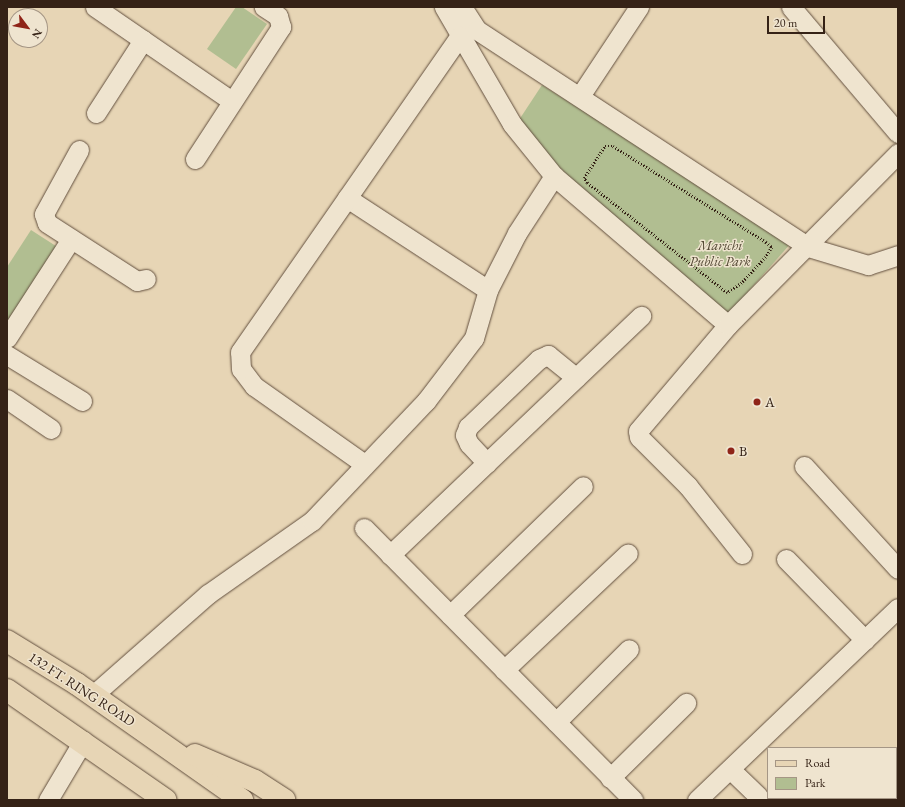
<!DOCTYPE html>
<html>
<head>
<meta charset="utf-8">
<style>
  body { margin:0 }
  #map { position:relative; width:905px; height:807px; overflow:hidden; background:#e7d5b5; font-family:"EB Garamond",serif }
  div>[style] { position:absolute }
  .green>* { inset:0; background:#b1be91; transform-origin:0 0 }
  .path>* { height:2.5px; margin-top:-1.25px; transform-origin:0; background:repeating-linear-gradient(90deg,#352216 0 1px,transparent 0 3px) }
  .roads { filter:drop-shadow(0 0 1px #624f3e) drop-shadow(0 0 1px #624f3e) }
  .minor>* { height:19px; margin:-9.5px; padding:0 9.5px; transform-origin:9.5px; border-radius:9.5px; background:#efe4cf }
  .major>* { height:22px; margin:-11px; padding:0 11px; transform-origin:11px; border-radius:11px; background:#e7d5b5 }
  .dots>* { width:11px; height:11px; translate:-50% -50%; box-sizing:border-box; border:2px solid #efe4cf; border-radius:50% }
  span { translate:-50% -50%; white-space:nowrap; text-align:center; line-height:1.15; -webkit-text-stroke:3px #efe4cf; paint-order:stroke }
  .park-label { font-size:14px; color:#544935; font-style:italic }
  .poi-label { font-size:14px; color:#352216 }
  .left { translate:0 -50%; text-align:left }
  .street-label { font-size:14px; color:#352216 }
  .frame { position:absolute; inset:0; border:8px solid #352216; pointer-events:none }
  .legend { position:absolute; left:767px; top:747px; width:130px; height:52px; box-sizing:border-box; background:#efe4cf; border:1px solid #a59685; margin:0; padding:5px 7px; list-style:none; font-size:12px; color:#352216 }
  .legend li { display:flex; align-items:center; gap:8px; height:20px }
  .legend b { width:20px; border:1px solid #a59685 }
  .north { position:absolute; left:8px; top:8px; width:40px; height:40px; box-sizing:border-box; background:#efe4cf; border:1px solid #a59685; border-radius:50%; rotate:122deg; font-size:11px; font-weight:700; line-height:16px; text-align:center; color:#352216 }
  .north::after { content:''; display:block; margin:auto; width:14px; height:18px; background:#8f2418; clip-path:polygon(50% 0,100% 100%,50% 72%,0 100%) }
  .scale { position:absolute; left:767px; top:16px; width:58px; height:18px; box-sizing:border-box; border:2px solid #352216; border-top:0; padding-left:5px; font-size:12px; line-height:14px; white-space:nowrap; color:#352216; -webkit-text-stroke:3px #efe4cf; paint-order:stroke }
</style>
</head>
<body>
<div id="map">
  <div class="green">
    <i style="clip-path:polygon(236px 7px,242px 7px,267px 24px,236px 69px,207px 49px)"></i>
    <i style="clip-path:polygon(542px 85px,792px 242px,724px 319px,556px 172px,517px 123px)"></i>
    <i style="clip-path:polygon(31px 230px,59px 248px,7px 328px,7px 267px)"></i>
    <i style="left:803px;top:798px;width:81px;height:2px"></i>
  </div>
  <div class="path">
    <i style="left:605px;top:146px;width:8px"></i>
    <i style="left:613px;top:146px;width:181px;rotate:32.1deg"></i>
    <i style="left:766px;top:242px;width:8px;rotate:40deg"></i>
    <i style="left:772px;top:247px;width:12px;rotate:121deg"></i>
    <i style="left:766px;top:257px;width:35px;rotate:133deg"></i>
    <i style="left:742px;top:283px;width:18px;rotate:146deg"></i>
    <i style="left:727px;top:293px;width:178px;rotate:-141.8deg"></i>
    <i style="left:587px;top:183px;width:6px;rotate:-121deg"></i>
    <i style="left:584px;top:178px;width:38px;rotate:-57deg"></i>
  </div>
  <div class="roads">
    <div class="minor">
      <i style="left:95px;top:7px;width:166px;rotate:34.5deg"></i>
      <i style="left:444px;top:7px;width:135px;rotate:59.8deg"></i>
      <i style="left:512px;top:124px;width:67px;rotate:51.1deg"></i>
      <i style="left:554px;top:176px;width:229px;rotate:40.6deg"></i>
      <i style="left:462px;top:7px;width:27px;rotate:57deg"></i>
      <i style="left:477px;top:30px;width:396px;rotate:33.2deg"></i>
      <i style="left:808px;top:247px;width:63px;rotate:16.7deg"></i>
      <i style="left:868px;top:265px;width:32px;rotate:-18deg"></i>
      <i style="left:791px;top:7px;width:165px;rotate:49.7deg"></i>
      <i style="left:580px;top:96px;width:107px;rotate:-56.5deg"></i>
      <i style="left:96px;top:113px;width:87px;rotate:-57.2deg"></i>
      <i style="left:79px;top:150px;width:73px;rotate:118.7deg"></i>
      <i style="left:44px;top:214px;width:9px;rotate:72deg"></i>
      <i style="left:47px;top:223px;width:107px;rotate:32.8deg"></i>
      <i style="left:137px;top:281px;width:9px;rotate:-13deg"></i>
      <i style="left:195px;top:159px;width:158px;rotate:-56.9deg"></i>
      <i style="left:281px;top:27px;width:11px;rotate:-105deg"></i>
      <i style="left:278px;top:16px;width:17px;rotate:-147deg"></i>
      <i style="left:347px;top:198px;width:168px;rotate:33.1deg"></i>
      <i style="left:7px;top:338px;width:118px;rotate:-57.1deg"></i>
      <i style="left:7px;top:355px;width:88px;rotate:31.5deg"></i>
      <i style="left:7px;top:399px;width:53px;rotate:34.3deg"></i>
      <i style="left:363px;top:463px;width:133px;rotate:-144.8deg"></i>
      <i style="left:254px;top:386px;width:21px;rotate:-127deg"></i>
      <i style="left:241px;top:369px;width:17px;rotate:-93deg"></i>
      <i style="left:240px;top:352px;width:385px;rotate:-55.2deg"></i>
      <i style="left:487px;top:463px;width:26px;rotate:-133deg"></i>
      <i style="left:469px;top:444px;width:10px;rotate:-114deg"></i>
      <i style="left:465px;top:435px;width:9px;rotate:-69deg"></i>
      <i style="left:468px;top:427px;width:98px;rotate:-43.8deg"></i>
      <i style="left:539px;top:359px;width:10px;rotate:-24deg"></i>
      <i style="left:548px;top:355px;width:36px;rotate:39deg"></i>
      <i style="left:804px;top:466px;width:139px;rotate:47.6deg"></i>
      <i style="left:364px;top:528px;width:383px;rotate:45.3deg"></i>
      <i style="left:742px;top:554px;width:87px;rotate:-128.5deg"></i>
      <i style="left:688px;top:486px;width:69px;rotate:-135deg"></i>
      <i style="left:639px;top:437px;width:6px;rotate:-99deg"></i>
      <i style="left:638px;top:431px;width:139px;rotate:-49.7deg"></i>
      <i style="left:728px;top:325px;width:242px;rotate:-45.3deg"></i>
      <i style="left:390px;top:555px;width:347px;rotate:-43.6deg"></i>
      <i style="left:786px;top:559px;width:113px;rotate:45.7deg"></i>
      <i style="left:450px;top:615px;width:185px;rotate:-44.1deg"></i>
      <i style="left:504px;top:670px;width:170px;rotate:-43.3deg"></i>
      <i style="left:93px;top:695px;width:153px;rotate:-41.3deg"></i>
      <i style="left:208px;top:594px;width:127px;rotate:-35.1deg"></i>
      <i style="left:312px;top:521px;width:166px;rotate:-46.5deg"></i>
      <i style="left:426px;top:401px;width:79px;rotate:-52.7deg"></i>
      <i style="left:474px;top:338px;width:50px;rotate:-73.7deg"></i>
      <i style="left:488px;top:290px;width:64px;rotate:-63deg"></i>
      <i style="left:517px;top:233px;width:68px;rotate:-57deg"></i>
      <i style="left:556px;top:722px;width:103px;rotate:-45deg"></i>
      <i style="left:730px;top:769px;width:39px;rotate:44deg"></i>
      <i style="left:610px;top:778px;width:107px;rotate:-44.6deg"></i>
      <i style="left:48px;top:800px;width:69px;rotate:-59.3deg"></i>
      <i style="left:697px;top:800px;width:278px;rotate:-43.7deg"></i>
    </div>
    <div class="major">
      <i style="left:7px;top:641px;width:82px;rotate:31.6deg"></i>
      <i style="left:77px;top:684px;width:202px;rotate:35.1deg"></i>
      <i style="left:7px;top:690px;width:193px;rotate:34.8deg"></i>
      <i style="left:195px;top:755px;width:65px;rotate:23.4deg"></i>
      <i style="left:255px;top:781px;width:35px;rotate:33deg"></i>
    </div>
  </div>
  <div class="dots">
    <i style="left:757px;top:402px;background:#8f2418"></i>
    <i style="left:731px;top:451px;background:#8f2418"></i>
  </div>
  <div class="park-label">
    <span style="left:720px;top:253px">Marichi<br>Public Park</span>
  </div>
  <div class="poi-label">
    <span class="left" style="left:765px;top:402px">A</span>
    <span class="left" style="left:739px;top:451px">B</span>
  </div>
  <div class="street-label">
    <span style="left:82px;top:689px;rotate:33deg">132 FT. RING ROAD</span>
  </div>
  <div class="frame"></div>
  <ul class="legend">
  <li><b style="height:5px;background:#e7d5b5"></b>Road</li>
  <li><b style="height:11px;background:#b1be91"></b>Park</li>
  </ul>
  <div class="north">N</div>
  <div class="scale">20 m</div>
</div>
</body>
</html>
